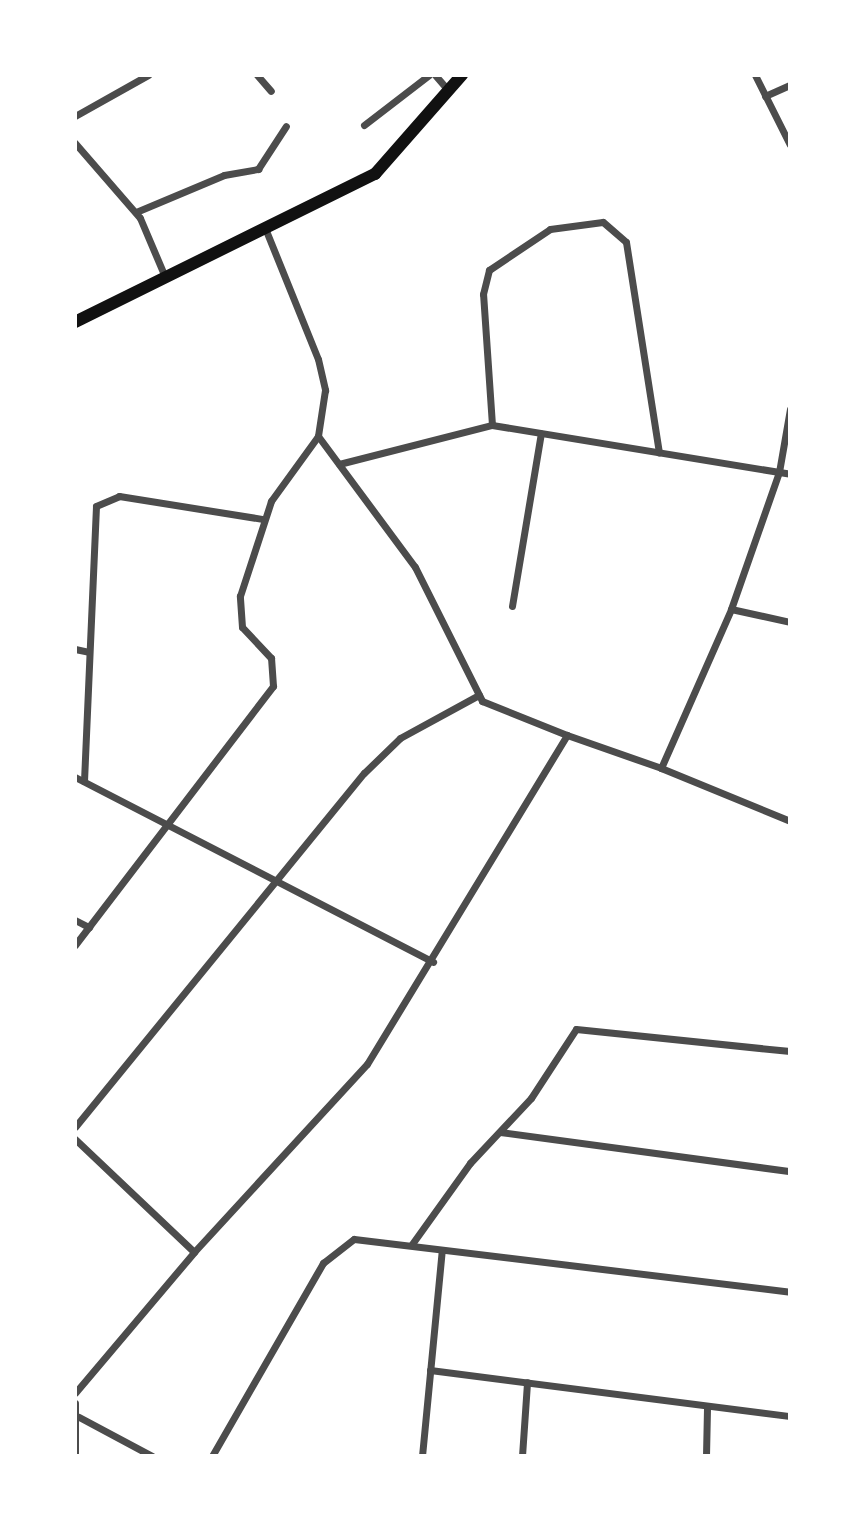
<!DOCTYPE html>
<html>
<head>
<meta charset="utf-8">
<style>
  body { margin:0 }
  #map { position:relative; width:865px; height:1531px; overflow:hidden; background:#fff; font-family:"Asap Condensed",sans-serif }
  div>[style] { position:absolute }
  .minor>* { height:7px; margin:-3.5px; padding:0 3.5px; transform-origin:3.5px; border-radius:3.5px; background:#4c4c4c }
  .trunk>* { height:12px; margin:-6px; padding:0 6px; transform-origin:6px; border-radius:6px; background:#111 }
  span { translate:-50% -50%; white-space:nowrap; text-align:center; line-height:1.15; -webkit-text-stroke:7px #fff; paint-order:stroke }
  .frame { position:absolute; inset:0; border:77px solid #fff; pointer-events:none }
</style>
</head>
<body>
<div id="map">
  <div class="minor">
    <i style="left:257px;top:75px;width:21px;rotate:49deg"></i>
    <i style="left:435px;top:75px;width:20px;rotate:49deg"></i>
    <i style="left:755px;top:75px;width:78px;rotate:63.4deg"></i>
    <i style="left:765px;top:96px;width:27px;rotate:-24deg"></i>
    <i style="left:75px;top:116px;width:84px;rotate:-29.3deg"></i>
    <i style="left:364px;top:125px;width:82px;rotate:-37.6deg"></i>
    <i style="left:75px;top:143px;width:99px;rotate:49.1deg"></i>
    <i style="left:140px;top:218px;width:64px;rotate:67deg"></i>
    <i style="left:136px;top:212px;width:95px;rotate:-22.8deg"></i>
    <i style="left:224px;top:175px;width:35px;rotate:-10deg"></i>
    <i style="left:258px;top:169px;width:51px;rotate:-56.9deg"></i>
    <i style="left:265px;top:228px;width:141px;rotate:68deg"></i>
    <i style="left:318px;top:359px;width:32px;rotate:77deg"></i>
    <i style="left:325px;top:390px;width:47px;rotate:98.7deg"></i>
    <i style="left:318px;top:436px;width:163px;rotate:53.5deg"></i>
    <i style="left:415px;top:567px;width:150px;rotate:63.4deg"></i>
    <i style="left:482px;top:701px;width:92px;rotate:21.8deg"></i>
    <i style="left:492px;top:425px;width:131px;rotate:-93.9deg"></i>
    <i style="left:483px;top:294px;width:25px;rotate:-76deg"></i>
    <i style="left:489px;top:270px;width:73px;rotate:-33.9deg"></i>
    <i style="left:550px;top:229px;width:53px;rotate:-7.5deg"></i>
    <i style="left:603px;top:222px;width:30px;rotate:41deg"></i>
    <i style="left:626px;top:242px;width:213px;rotate:81.1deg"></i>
    <i style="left:339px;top:464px;width:158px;rotate:-14.3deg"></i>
    <i style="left:492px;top:425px;width:302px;rotate:9.3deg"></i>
    <i style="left:512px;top:606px;width:175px;rotate:-80.5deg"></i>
    <i style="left:731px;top:609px;width:60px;rotate:12.4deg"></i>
    <i style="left:75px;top:649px;width:14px;rotate:12deg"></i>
    <i style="left:661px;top:768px;width:139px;rotate:22.3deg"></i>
    <i style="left:75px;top:777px;width:403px;rotate:27.3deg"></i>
    <i style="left:84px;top:781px;width:275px;rotate:-87.5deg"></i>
    <i style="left:96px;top:506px;width:25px;rotate:-23deg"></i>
    <i style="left:119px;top:496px;width:146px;rotate:9.1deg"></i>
    <i style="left:75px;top:920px;width:16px;rotate:27deg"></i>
    <i style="left:75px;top:945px;width:326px;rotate:-52.6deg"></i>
    <i style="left:273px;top:686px;width:28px;rotate:-94deg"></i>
    <i style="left:271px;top:658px;width:42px;rotate:-133.1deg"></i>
    <i style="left:242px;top:627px;width:31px;rotate:-94deg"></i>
    <i style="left:240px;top:596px;width:100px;rotate:-71.9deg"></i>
    <i style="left:271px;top:501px;width:80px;rotate:-54.1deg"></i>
    <i style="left:75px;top:1127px;width:457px;rotate:-50.8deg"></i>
    <i style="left:364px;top:773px;width:50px;rotate:-44.2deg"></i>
    <i style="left:400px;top:738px;width:90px;rotate:-28.6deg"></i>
    <i style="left:500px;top:1132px;width:293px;rotate:7.7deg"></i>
    <i style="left:75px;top:1139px;width:164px;rotate:43.5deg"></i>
    <i style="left:412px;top:1244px;width:100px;rotate:-54.4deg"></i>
    <i style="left:470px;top:1163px;width:89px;rotate:-46.8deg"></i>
    <i style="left:531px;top:1098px;width:82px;rotate:-56.9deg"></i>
    <i style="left:576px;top:1029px;width:215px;rotate:5.9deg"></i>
    <i style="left:430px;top:1370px;width:363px;rotate:7.3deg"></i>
    <i style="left:75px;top:1393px;width:185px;rotate:-49.8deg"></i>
    <i style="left:194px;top:1252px;width:255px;rotate:-47.4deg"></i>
    <i style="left:367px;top:1064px;width:385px;rotate:-58.7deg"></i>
    <i style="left:567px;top:735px;width:100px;rotate:19.3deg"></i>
    <i style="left:661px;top:768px;width:174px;rotate:-66.2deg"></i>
    <i style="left:731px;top:609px;width:145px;rotate:-70.7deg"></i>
    <i style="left:779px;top:472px;width:64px;rotate:-80.1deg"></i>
    <i style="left:75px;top:1403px;width:52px;rotate:90deg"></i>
    <i style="left:79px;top:1417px;width:83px;rotate:28.1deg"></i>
    <i style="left:212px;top:1456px;width:223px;rotate:-60.1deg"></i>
    <i style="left:323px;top:1263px;width:39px;rotate:-38deg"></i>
    <i style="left:354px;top:1239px;width:439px;rotate:6.9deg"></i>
    <i style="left:422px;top:1456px;width:207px;rotate:-84.5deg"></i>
    <i style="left:522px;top:1456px;width:74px;rotate:-86.1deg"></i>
    <i style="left:706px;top:1456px;width:48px;rotate:-88.8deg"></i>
  </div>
  <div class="trunk">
    <i style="left:75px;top:322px;width:335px;rotate:-26.3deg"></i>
    <i style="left:375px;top:174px;width:132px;rotate:-48.7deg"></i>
  </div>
  <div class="frame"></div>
</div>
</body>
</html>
